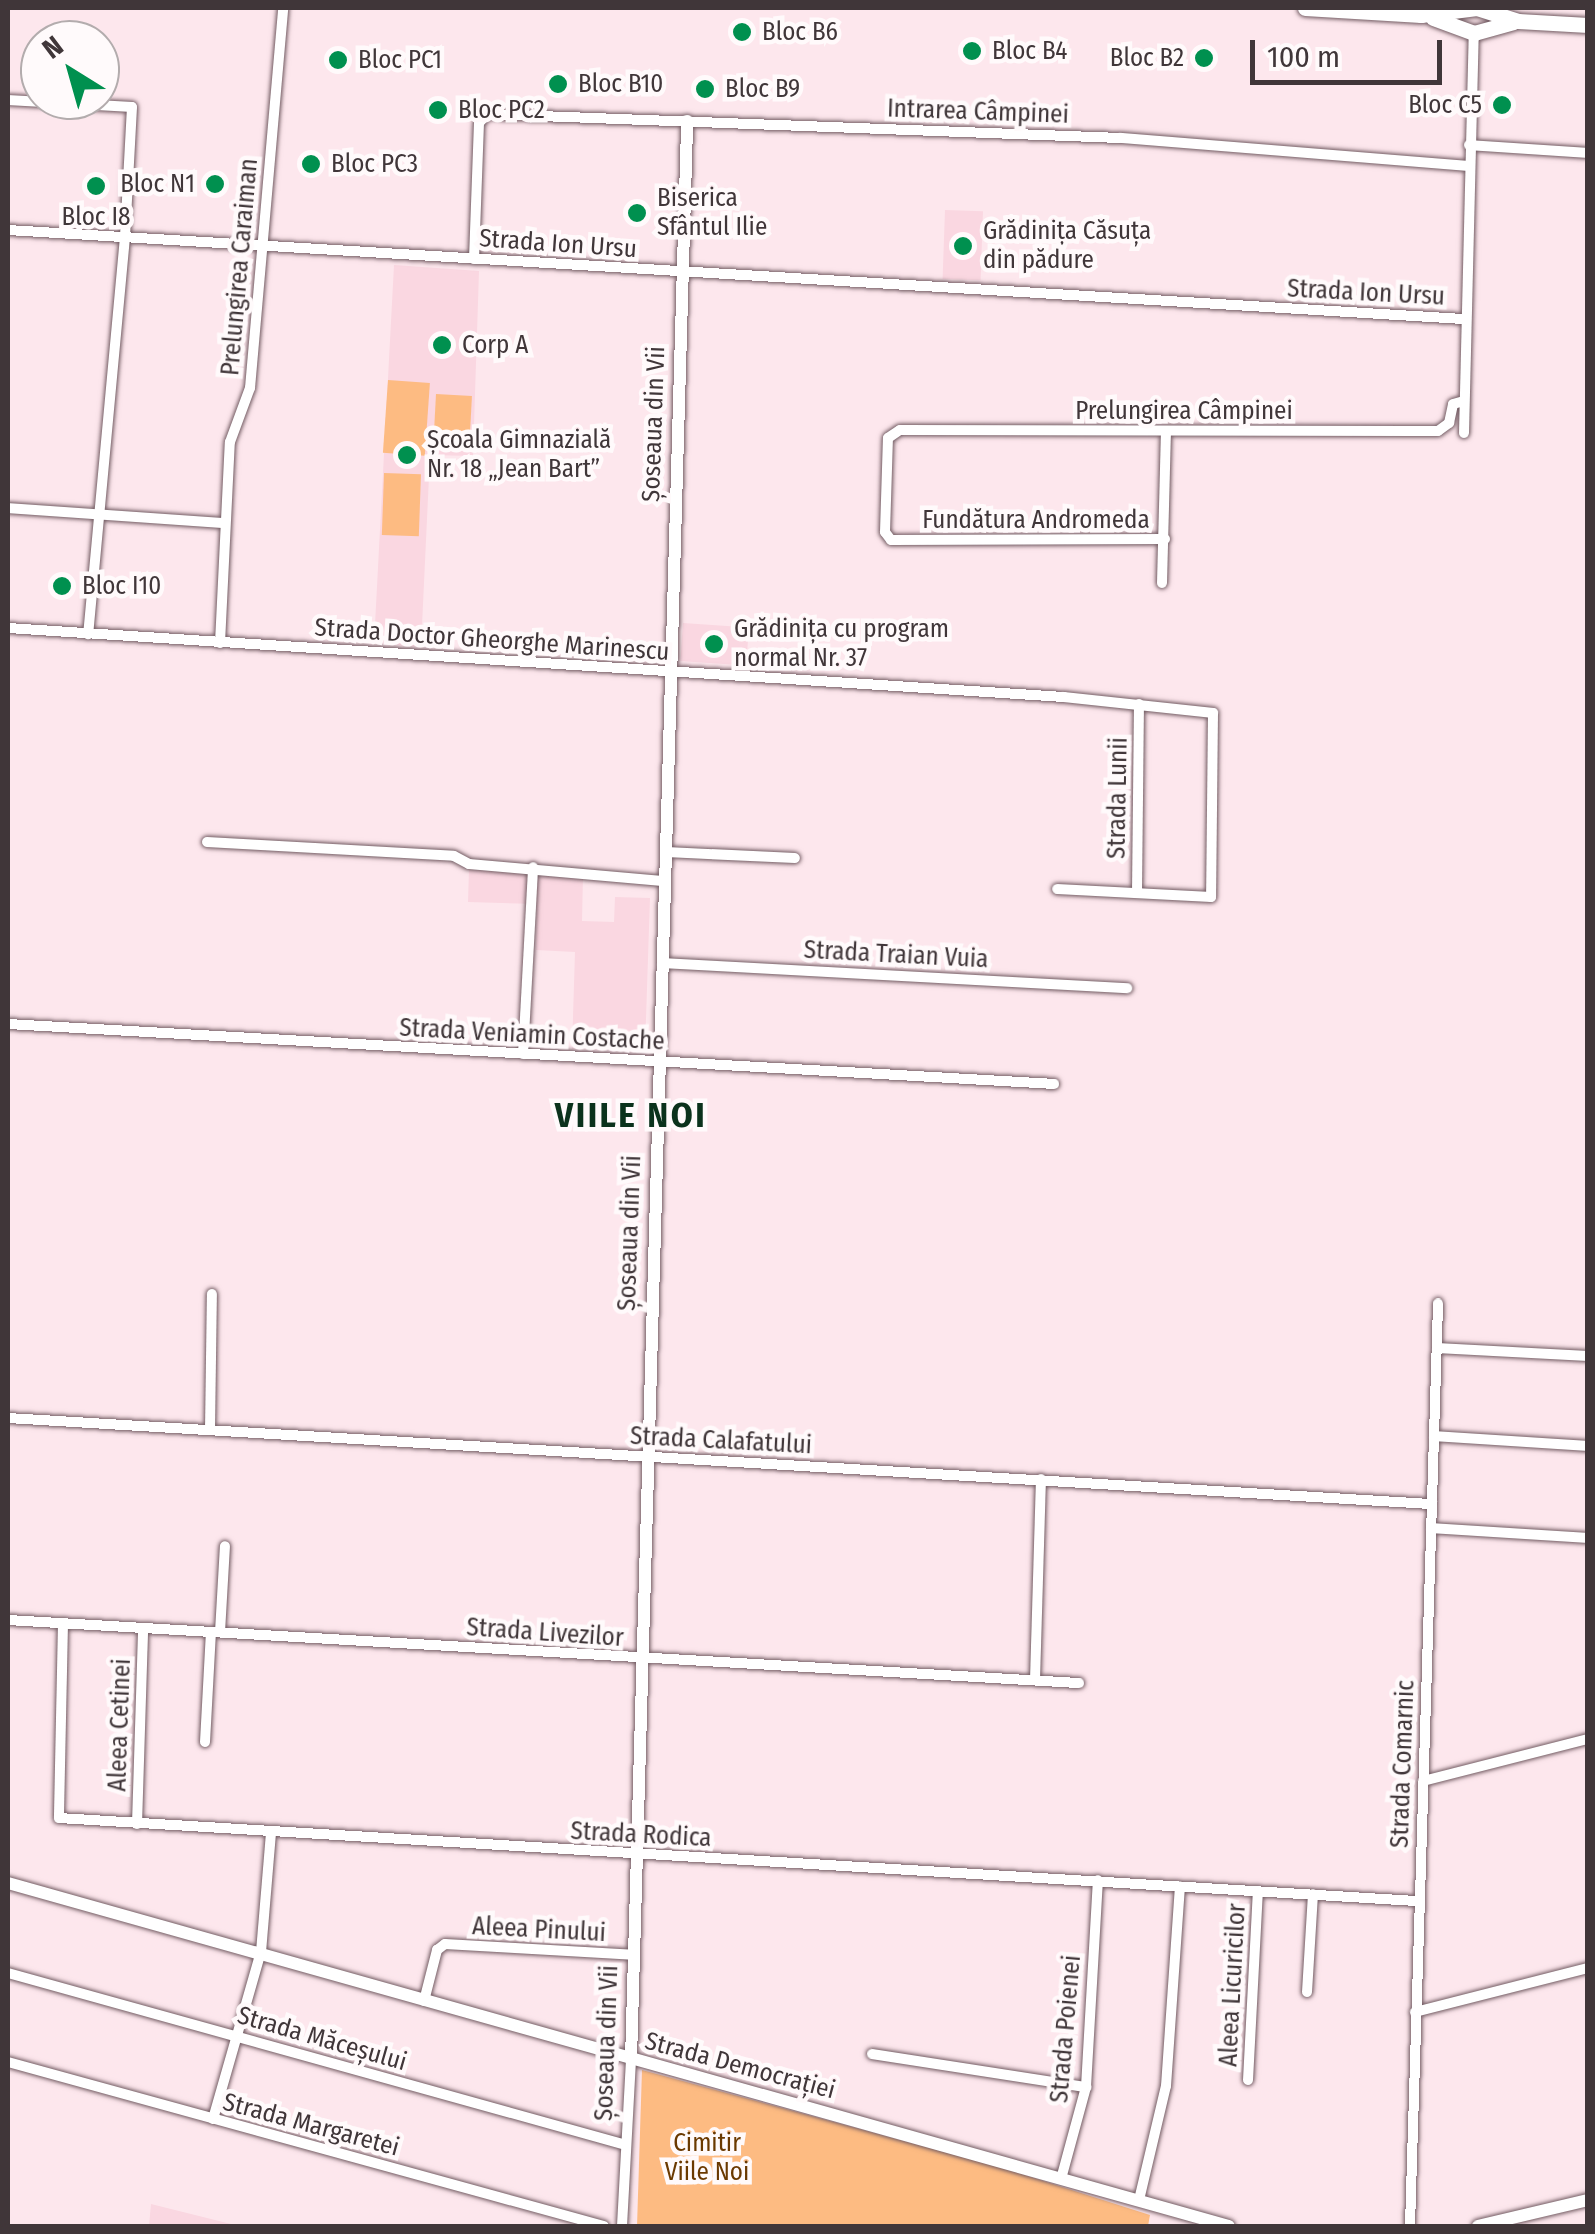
<!DOCTYPE html>
<html>
<head>
<meta charset="utf-8">
<style>
  body { margin:0 }
  #map { position:relative; width:1595px; height:2234px; overflow:hidden; background:#fde7ed; font-family:"Fira Sans Condensed",sans-serif }
  div>[style] { position:absolute }
  .built>* { inset:0; background:#fad7e1; transform-origin:0 0 }
  .green>* { inset:0; background:#fdbb82; transform-origin:0 0 }
  .roads { filter:drop-shadow(0 0 2px #735c63) drop-shadow(0 0 2px #735c63) }
  .minor>* { height:10px; margin:-5px; padding:0 5px; transform-origin:5px; border-radius:5px; background:#fff }
  .tertiary>* { height:12px; margin:-6px; padding:0 6px; transform-origin:6px; border-radius:6px; background:#fff }
  .primary>* { height:15px; margin:-7.5px; padding:0 7.5px; transform-origin:7.5px; border-radius:7.5px; background:#fff }
  .dots>* { width:28px; height:28px; translate:-50% -50%; box-sizing:border-box; border:5px solid #fffafb; border-radius:50% }
  span { translate:-50% -50%; white-space:nowrap; text-align:center; line-height:1.15; -webkit-text-stroke:9px #fffafb; paint-order:stroke }
  .poi-label { font-size:25px; color:#403639 }
  .left { translate:0 -50%; text-align:left }
  .right { translate:-100% -50%; text-align:right }
  .street-label { font-size:25px; color:#403639 }
  .park-label { font-size:25px; color:#6a3900 }
  .district-label { font-size:35px; color:#0b321c; font-weight:700; letter-spacing:2.5px }
  .frame { position:absolute; inset:0; border:10px solid #403639; pointer-events:none }
  .north { position:absolute; left:20px; top:20px; width:100px; height:100px; box-sizing:border-box; background:#fffafb; border:2px solid #b3acad; border-radius:50%; rotate:323deg; font-size:28px; font-weight:700; line-height:40px; text-align:center; color:#403639 }
  .north::after { content:''; display:block; margin:auto; width:35px; height:45px; background:#00904f; clip-path:polygon(50% 0,100% 100%,50% 72%,0 100%) }
  .scale { position:absolute; left:1250px; top:40px; width:192px; height:45px; box-sizing:border-box; border:5px solid #403639; border-top:0; padding-left:12px; font-size:30px; line-height:35px; white-space:nowrap; color:#403639; -webkit-text-stroke:8px #fffafb; paint-order:stroke }
</style>
</head>
<body>
<div id="map">
  <div class="built">
    <i style="left:945px;top:210px;width:38px;height:69px;rotate:2deg"></i>
    <i style="clip-path:polygon(394px 265px,479px 271px,473px 456px,430px 455px,421px 647px,374px 643px)"></i>
    <i style="left:683px;top:623px;width:66px;height:38px;rotate:4deg"></i>
    <i style="clip-path:polygon(469px 869px,583px 875px,582px 921px,614px 922px,615px 897px,650px 898px,645px 1050px,572px 1049px,575px 952px,536px 950px,537px 904px,468px 902px)"></i>
    <i style="clip-path:polygon(151px 2204px,239px 2226px,149px 2226px)"></i>
  </div>
  <div class="green">
    <i style="left:388px;top:380px;width:42px;height:73px;rotate:4deg"></i>
    <i style="left:436px;top:394px;width:36px;height:52px;rotate:3deg"></i>
    <i style="left:384px;top:473px;width:37px;height:62px;rotate:2deg"></i>
    <i style="clip-path:polygon(642px 2070px,1003px 2168px,1150px 2215px,1148px 2226px,637px 2226px)"></i>
  </div>
  <div class="roads">
    <div class="minor">
      <i style="left:8px;top:100px;width:124px;rotate:3.2deg"></i>
      <i style="left:132px;top:107px;width:130px;rotate:93.1deg"></i>
      <i style="left:125px;top:237px;width:399px;rotate:95.3deg"></i>
      <i style="left:1469px;top:145px;width:119px;rotate:3.8deg"></i>
      <i style="left:8px;top:230px;width:1460px;rotate:3.5deg"></i>
      <i style="left:474px;top:259px;width:136px;rotate:-87.9deg"></i>
      <i style="left:479px;top:123px;width:12px;rotate:-48deg"></i>
      <i style="left:487px;top:114px;width:634px;rotate:2.17deg"></i>
      <i style="left:1121px;top:138px;width:347px;rotate:4.6deg"></i>
      <i style="left:1464px;top:433px;width:400px;rotate:-88.6deg"></i>
      <i style="left:8px;top:508px;width:217px;rotate:4deg"></i>
      <i style="left:1165px;top:539px;width:274px;rotate:179.8deg"></i>
      <i style="left:891px;top:540px;width:10px;rotate:-127deg"></i>
      <i style="left:885px;top:532px;width:94px;rotate:-88.2deg"></i>
      <i style="left:888px;top:438px;width:14px;rotate:-34deg"></i>
      <i style="left:900px;top:430px;width:538px;rotate:0.11deg"></i>
      <i style="left:1438px;top:431px;width:14px;rotate:-36deg"></i>
      <i style="left:1449px;top:423px;width:19px;rotate:-78deg"></i>
      <i style="left:1453px;top:404px;width:11px;rotate:-15deg"></i>
      <i style="left:1162px;top:583px;width:151px;rotate:-88.5deg"></i>
      <i style="left:8px;top:628px;width:1058px;rotate:3.74deg"></i>
      <i style="left:1064px;top:697px;width:150px;rotate:6.1deg"></i>
      <i style="left:1213px;top:713px;width:184px;rotate:90.6deg"></i>
      <i style="left:1211px;top:897px;width:154px;rotate:-177deg"></i>
      <i style="left:220px;top:643px;width:201px;rotate:-87.2deg"></i>
      <i style="left:230px;top:442px;width:58px;rotate:-69.7deg"></i>
      <i style="left:250px;top:388px;width:381px;rotate:-85deg"></i>
      <i style="left:207px;top:842px;width:247px;rotate:3.2deg"></i>
      <i style="left:454px;top:856px;width:17px;rotate:28deg"></i>
      <i style="left:469px;top:864px;width:197px;rotate:5deg"></i>
      <i style="left:666px;top:852px;width:129px;rotate:2.7deg"></i>
      <i style="left:1137px;top:893px;width:189px;rotate:-89.4deg"></i>
      <i style="left:662px;top:963px;width:466px;rotate:3.1deg"></i>
      <i style="left:8px;top:1024px;width:1048px;rotate:3.28deg"></i>
      <i style="left:523px;top:1054px;width:187px;rotate:-86.9deg"></i>
      <i style="left:1437px;top:1348px;width:151px;rotate:3deg"></i>
      <i style="left:8px;top:1418px;width:1427px;rotate:3.46deg"></i>
      <i style="left:210px;top:1430px;width:136px;rotate:-89.2deg"></i>
      <i style="left:1434px;top:1436px;width:154px;rotate:3.7deg"></i>
      <i style="left:1431px;top:1528px;width:157px;rotate:3.6deg"></i>
      <i style="left:8px;top:1620px;width:1073px;rotate:3.37deg"></i>
      <i style="left:63px;top:1623px;width:195px;rotate:91.2deg"></i>
      <i style="left:59px;top:1818px;width:1361px;rotate:3.5deg"></i>
      <i style="left:220px;top:1632px;width:86px;rotate:-86.7deg"></i>
      <i style="left:1035px;top:1680px;width:201px;rotate:-88.3deg"></i>
      <i style="left:205px;top:1742px;width:110px;rotate:-86.9deg"></i>
      <i style="left:1423px;top:1781px;width:170px;rotate:-14.3deg"></i>
      <i style="left:137px;top:1824px;width:196px;rotate:-88.2deg"></i>
      <i style="left:8px;top:1973px;width:641px;rotate:15.55deg"></i>
      <i style="left:1307px;top:1992px;width:98px;rotate:-86.5deg"></i>
      <i style="left:424px;top:2001px;width:53px;rotate:-75.7deg"></i>
      <i style="left:437px;top:1950px;width:10px;rotate:-37deg"></i>
      <i style="left:445px;top:1944px;width:188px;rotate:3.3deg"></i>
      <i style="left:1415px;top:2012px;width:179px;rotate:-14.3deg"></i>
      <i style="left:872px;top:2054px;width:217px;rotate:8.8deg"></i>
      <i style="left:8px;top:2062px;width:618px;rotate:15.39deg"></i>
      <i style="left:1248px;top:2080px;width:189px;rotate:-87deg"></i>
      <i style="left:213px;top:2119px;width:174px;rotate:-74deg"></i>
      <i style="left:261px;top:1952px;width:118px;rotate:-85.2deg"></i>
      <i style="left:1061px;top:2179px;width:95px;rotate:-74.8deg"></i>
      <i style="left:1086px;top:2087px;width:207px;rotate:-86.7deg"></i>
      <i style="left:1139px;top:2200px;width:117px;rotate:-76.7deg"></i>
      <i style="left:1166px;top:2086px;width:200px;rotate:-86deg"></i>
      <i style="left:622px;top:2226px;width:167px;rotate:-86.9deg"></i>
      <i style="left:1410px;top:2226px;width:923px;rotate:-88.26deg"></i>
    </div>
    <div class="tertiary">
      <i style="left:8px;top:1883px;width:1268px;rotate:15.69deg"></i>
      <i style="left:631px;top:2059px;width:1939px;rotate:-88.34deg"></i>
      <i style="left:1478px;top:2226px;width:113px;rotate:-13.3deg"></i>
    </div>
    <div class="primary">
      <i style="left:1305px;top:8px;width:116px;rotate:3.5deg"></i>
      <i style="left:1421px;top:15px;width:56px;rotate:-7.1deg"></i>
      <i style="left:1477px;top:8px;width:43px;rotate:17.6deg"></i>
      <i style="left:1518px;top:21px;width:70px;rotate:3.3deg"></i>
      <i style="left:1433px;top:18px;width:44px;rotate:20.1deg"></i>
      <i style="left:1474px;top:33px;width:41px;rotate:-15.4deg"></i>
    </div>
  </div>
  <div class="dots">
    <i style="left:742px;top:32px;background:#00904f"></i>
    <i style="left:972px;top:51px;background:#00904f"></i>
    <i style="left:1204px;top:58px;background:#00904f"></i>
    <i style="left:338px;top:60px;background:#00904f"></i>
    <i style="left:558px;top:84px;background:#00904f"></i>
    <i style="left:705px;top:89px;background:#00904f"></i>
    <i style="left:1502px;top:105px;background:#00904f"></i>
    <i style="left:438px;top:110px;background:#00904f"></i>
    <i style="left:311px;top:164px;background:#00904f"></i>
    <i style="left:215px;top:184px;background:#00904f"></i>
    <i style="left:96px;top:186px;background:#00904f"></i>
    <i style="left:637px;top:213px;background:#00904f"></i>
    <i style="left:963px;top:246px;background:#00904f"></i>
    <i style="left:442px;top:345px;background:#00904f"></i>
    <i style="left:407px;top:455px;background:#00904f"></i>
    <i style="left:62px;top:586px;background:#00904f"></i>
    <i style="left:714px;top:644px;background:#00904f"></i>
  </div>
  <div class="poi-label">
    <span class="left" style="left:762px;top:32px">Bloc B6</span>
    <span class="left" style="left:992px;top:51px">Bloc B4</span>
    <span class="right" style="left:1184px;top:58px">Bloc B2</span>
    <span class="left" style="left:358px;top:60px">Bloc PC1</span>
    <span class="left" style="left:578px;top:84px">Bloc B10</span>
    <span class="left" style="left:725px;top:89px">Bloc B9</span>
    <span class="right" style="left:1482px;top:105px">Bloc C5</span>
    <span class="left" style="left:458px;top:110px">Bloc PC2</span>
    <span class="left" style="left:331px;top:164px">Bloc PC3</span>
    <span class="right" style="left:195px;top:184px">Bloc N1</span>
    <span class="left" style="left:657px;top:213px">Biserica<br>Sfântul Ilie</span>
    <span style="left:96px;top:217px">Bloc I8</span>
    <span class="left" style="left:983px;top:246px">Grădinița Căsuța<br>din pădure</span>
    <span class="left" style="left:462px;top:345px">Corp A</span>
    <span class="left" style="left:427px;top:455px">Școala Gimnazială<br>Nr. 18 „Jean Bart”</span>
    <span class="left" style="left:82px;top:586px">Bloc I10</span>
    <span class="left" style="left:734px;top:644px">Grădinița cu program<br>normal Nr. 37</span>
  </div>
  <div class="street-label">
    <span style="left:978px;top:112px;rotate:2deg">Intrarea Câmpinei</span>
    <span style="left:558px;top:244px;rotate:4deg">Strada Ion Ursu</span>
    <span style="left:240px;top:267px;rotate:-85deg">Prelungirea Caraiman</span>
    <span style="left:1366px;top:293px;rotate:3deg">Strada Ion Ursu</span>
    <span style="left:1184px;top:411px">Prelungirea Câmpinei</span>
    <span style="left:654px;top:424px;rotate:-88deg">Șoseaua din Vii</span>
    <span style="left:1036px;top:520px">Fundătura Andromeda</span>
    <span style="left:492px;top:640px;rotate:4deg">Strada Doctor Gheorghe Marinescu</span>
    <span style="left:1118px;top:798px;rotate:-89deg">Strada Lunii</span>
    <span style="left:896px;top:955px;rotate:3deg">Strada Traian Vuia</span>
    <span style="left:532px;top:1035px;rotate:3deg">Strada Veniamin Costache</span>
    <span style="left:630px;top:1233px;rotate:-88deg">Șoseaua din Vii</span>
    <span style="left:721px;top:1441px;rotate:3deg">Strada Calafatului</span>
    <span style="left:545px;top:1633px;rotate:4deg">Strada Livezilor</span>
    <span style="left:120px;top:1725px;rotate:-88deg">Aleea Cetinei</span>
    <span style="left:1403px;top:1764px;rotate:-88deg">Strada Comarnic</span>
    <span style="left:641px;top:1835px;rotate:3deg">Strada Rodica</span>
    <span style="left:539px;top:1930px;rotate:3deg">Aleea Pinului</span>
    <span style="left:1233px;top:1985px;rotate:-87deg">Aleea Licuricilor</span>
    <span style="left:1066px;top:2029px;rotate:-85deg">Strada Poienei</span>
    <span style="left:322px;top:2039px;rotate:16deg">Strada Măceșului</span>
    <span style="left:607px;top:2043px;rotate:-88deg">Șoseaua din Vii</span>
    <span style="left:740px;top:2066px;rotate:15deg">Strada Democrației</span>
    <span style="left:311px;top:2125px;rotate:15deg">Strada Margaretei</span>
  </div>
  <div class="park-label">
    <span style="left:707px;top:2158px">Cimitir<br>Viile Noi</span>
  </div>
  <div class="district-label">
    <span style="left:631px;top:1115px">VIILE NOI</span>
  </div>
  <div class="frame"></div>
  <div class="north">N</div>
  <div class="scale">100 m</div>
</div>
</body>
</html>
